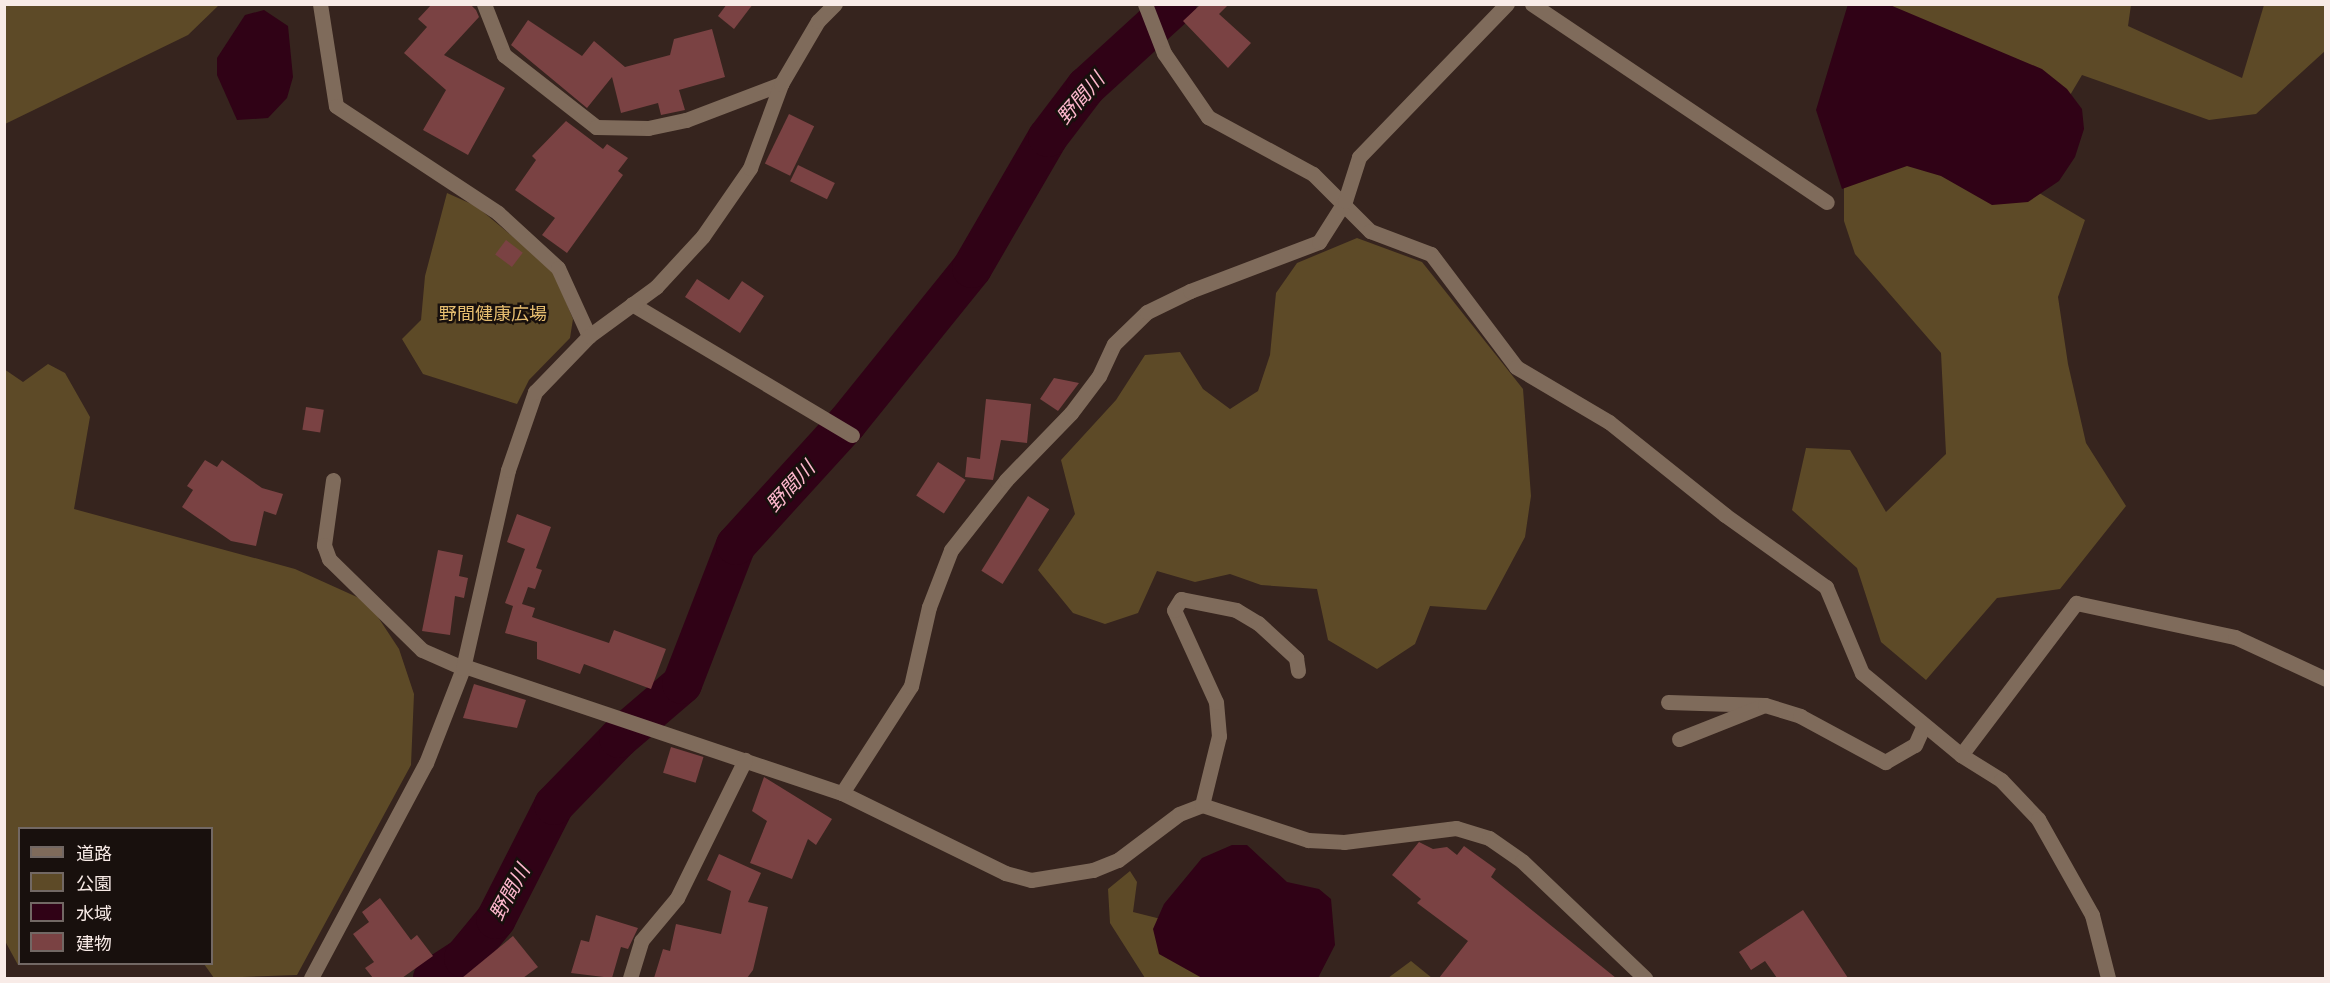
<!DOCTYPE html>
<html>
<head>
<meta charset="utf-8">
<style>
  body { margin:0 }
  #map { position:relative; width:2330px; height:983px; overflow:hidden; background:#36241e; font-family:"Golos Text","Noto Sans JP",sans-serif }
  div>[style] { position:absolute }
  .green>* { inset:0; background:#5d4a27 }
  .water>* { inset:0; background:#300216 }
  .river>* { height:40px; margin:-20px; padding:0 20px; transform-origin:20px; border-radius:20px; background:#300216 }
  .building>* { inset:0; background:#7a4243; transform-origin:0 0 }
  .street>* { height:15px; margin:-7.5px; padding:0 7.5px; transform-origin:7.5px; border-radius:7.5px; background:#7f6b5b }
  span { translate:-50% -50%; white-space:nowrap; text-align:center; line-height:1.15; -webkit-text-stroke:5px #18100d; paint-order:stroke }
  .park-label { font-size:18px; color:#e7be70 }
  .water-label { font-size:20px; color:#fdb7cc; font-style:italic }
  .frame { position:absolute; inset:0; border:6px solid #f8ebe7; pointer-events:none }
  .legend { position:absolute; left:18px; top:827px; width:195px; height:138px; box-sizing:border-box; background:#18100d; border:2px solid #726864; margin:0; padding:8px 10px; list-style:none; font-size:18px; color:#f8ebe7 }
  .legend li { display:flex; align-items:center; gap:12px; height:30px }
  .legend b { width:30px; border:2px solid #726864 }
</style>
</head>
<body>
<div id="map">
  <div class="green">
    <i style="clip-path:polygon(5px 4px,219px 4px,219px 5px,188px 35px,5px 124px)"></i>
    <i style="clip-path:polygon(1863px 5px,2131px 5px,2128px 26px,2242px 78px,2264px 5px,2325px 5px,2325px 51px,2256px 114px,2209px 120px,2082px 75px,2019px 181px,2085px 220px,2058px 297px,2068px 364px,2086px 443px,2126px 506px,2060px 589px,1997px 598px,1926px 680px,1881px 642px,1857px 568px,1792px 510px,1806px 448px,1850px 450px,1886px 512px,1946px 454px,1941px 353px,1855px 254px,1844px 221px,1844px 152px)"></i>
    <i style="clip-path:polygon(447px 193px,476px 206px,553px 270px,573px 319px,570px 338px,529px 380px,517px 404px,423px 374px,402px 339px,421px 320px,425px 276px)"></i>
    <i style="clip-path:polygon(1357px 238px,1422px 262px,1523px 389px,1531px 496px,1525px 537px,1486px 610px,1430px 606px,1415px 644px,1377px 669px,1328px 640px,1317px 589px,1261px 585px,1230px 574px,1195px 582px,1157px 571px,1138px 613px,1105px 624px,1073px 613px,1038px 570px,1075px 514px,1061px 460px,1116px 400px,1145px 355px,1180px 352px,1203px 389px,1230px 409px,1258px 391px,1270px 355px,1276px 293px,1297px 263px)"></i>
    <i style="clip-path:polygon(48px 364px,65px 373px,90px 417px,74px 509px,295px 569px,368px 602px,399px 649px,414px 694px,411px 765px,297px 975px,214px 978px,204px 964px,212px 964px,212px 828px,20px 828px,20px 964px,59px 964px,18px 965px,5px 941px,4px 369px,23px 382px)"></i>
    <i style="clip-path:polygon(1130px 871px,1137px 882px,1133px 912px,1181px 924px,1277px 978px,1145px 978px,1110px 923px,1108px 889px)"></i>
    <i style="clip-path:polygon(1411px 961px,1432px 978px,1388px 978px)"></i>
  </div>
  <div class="water">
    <i style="clip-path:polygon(1848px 4px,1890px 5px,2042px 69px,2067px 89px,2082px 109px,2084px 129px,2075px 157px,2059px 181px,2028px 202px,1992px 205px,1941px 176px,1907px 166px,1842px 189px,1816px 110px)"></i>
    <i style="clip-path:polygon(264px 10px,288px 26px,293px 77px,287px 98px,268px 118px,237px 120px,217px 75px,217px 58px,245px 15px)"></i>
    <i style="clip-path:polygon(1232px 845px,1247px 845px,1287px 882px,1319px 889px,1331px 899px,1335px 945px,1318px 978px,1202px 978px,1159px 954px,1153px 929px,1164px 904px,1202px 858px)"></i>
  </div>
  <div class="river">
    <i style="left:433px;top:978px;width:37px;rotate:-33deg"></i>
    <i style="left:464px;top:958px;width:50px;rotate:-50.6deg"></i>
    <i style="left:496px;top:919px;width:128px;rotate:-63deg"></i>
    <i style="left:554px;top:805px;width:93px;rotate:-45.9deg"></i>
    <i style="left:619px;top:738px;width:83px;rotate:-40.6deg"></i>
    <i style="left:682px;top:684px;width:149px;rotate:-68.8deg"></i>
    <i style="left:736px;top:545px;width:165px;rotate:-47.7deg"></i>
    <i style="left:847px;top:423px;width:199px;rotate:-51.1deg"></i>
    <i style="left:972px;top:268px;width:151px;rotate:-59.9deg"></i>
    <i style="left:1048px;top:137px;width:63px;rotate:-52.8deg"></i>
    <i style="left:1086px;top:87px;width:123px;rotate:-42.4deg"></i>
  </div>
  <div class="building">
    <i style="clip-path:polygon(432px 4px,470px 4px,476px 10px,479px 17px,444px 55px,505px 88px,468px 155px,423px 130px,446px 90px,404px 53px,427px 27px,418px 19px)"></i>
    <i style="clip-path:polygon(727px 4px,753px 4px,734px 29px,718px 16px)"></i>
    <i style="clip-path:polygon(1201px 4px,1229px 4px,1219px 14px,1251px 43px,1228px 68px,1183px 21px)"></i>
    <i style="clip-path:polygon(528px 20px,582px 56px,594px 41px,625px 67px,670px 55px,674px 39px,712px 29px,725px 77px,679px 90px,685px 110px,661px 115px,658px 103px,621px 113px,612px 77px,587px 108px,511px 45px)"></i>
    <i style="left:789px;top:114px;width:28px;height:55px;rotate:26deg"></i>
    <i style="clip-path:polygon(566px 121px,603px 149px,607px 144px,628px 158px,618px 171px,623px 175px,567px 253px,542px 235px,555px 218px,515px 190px,536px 160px,532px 156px)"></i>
    <i style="left:798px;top:165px;width:41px;height:18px;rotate:26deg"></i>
    <i style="left:506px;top:240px;width:21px;height:18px;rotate:37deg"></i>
    <i style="clip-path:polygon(697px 279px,729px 300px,742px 281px,764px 296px,740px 333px,685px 297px)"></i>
    <i style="clip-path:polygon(1054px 378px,1079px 383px,1058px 411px,1040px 399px)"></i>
    <i style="clip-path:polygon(986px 399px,1031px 404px,1027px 443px,1001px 440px,993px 480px,965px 477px,967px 457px,980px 459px)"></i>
    <i style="left:306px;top:407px;width:18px;height:23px;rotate:9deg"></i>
    <i style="clip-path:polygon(205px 460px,217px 467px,222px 460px,262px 488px,283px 494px,276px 515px,264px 511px,256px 546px,231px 541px,182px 507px,193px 490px,187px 486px)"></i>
    <i style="left:938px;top:462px;width:33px;height:40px;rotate:33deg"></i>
    <i style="left:1028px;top:496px;width:25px;height:88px;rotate:32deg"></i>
    <i style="clip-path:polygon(517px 514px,551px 527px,536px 568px,542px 570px,535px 589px,528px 587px,522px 604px,535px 608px,532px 617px,609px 643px,614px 630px,666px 649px,651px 689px,584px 664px,580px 674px,537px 659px,537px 642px,505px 633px,513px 606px,505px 603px,525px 549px,507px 542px)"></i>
    <i style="clip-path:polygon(438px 550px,463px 555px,459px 576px,468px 578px,464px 598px,455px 596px,450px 635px,422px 631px)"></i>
    <i style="clip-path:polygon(474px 684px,526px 700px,517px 728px,463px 718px)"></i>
    <i style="left:671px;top:747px;width:34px;height:27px;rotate:17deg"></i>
    <i style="clip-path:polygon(764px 777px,832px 819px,816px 845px,808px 839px,792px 879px,750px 863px,767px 821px,752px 811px)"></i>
    <i style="clip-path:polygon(1419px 842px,1433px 849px,1447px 847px,1457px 855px,1464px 846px,1496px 869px,1491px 877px,1616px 978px,1439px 978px,1468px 941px,1417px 903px,1421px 899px,1392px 875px)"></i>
    <i style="clip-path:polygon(719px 854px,761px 873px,748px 902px,768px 907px,753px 970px,747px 978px,654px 978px,663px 949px,670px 951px,676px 924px,721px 934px,731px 891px,707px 880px)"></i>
    <i style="clip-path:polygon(380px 898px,411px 940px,417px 935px,433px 956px,402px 978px,373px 978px,365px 968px,374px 962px,353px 934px,369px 922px,362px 912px)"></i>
    <i style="clip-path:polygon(1803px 910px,1848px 978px,1777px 978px,1765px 961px,1751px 970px,1739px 952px)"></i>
    <i style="clip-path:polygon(596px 915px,638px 928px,628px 949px,621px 947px,612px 978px,571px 973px,581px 940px,589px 942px)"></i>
    <i style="clip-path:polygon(513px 936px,538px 967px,523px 978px,462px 978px)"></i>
  </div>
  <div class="street">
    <i style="left:320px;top:4px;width:103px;rotate:81.1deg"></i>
    <i style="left:336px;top:106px;width:194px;rotate:33.4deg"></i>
    <i style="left:498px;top:213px;width:81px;rotate:42.5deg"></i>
    <i style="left:558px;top:268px;width:75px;rotate:65.5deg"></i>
    <i style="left:484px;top:4px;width:55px;rotate:68.6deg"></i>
    <i style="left:504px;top:55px;width:117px;rotate:38deg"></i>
    <i style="left:596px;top:127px;width:52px;rotate:1.1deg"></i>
    <i style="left:648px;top:128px;width:39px;rotate:-12deg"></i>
    <i style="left:686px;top:120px;width:102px;rotate:-20.8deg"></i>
    <i style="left:1145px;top:4px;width:53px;rotate:68.8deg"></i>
    <i style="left:1164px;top:53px;width:78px;rotate:55.5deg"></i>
    <i style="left:1208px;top:117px;width:119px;rotate:28.5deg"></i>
    <i style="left:1313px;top:174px;width:81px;rotate:45deg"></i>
    <i style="left:1370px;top:231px;width:65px;rotate:20.7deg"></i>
    <i style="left:1431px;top:254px;width:141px;rotate:53deg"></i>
    <i style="left:1516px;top:367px;width:108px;rotate:30.6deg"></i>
    <i style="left:1609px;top:422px;width:149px;rotate:38.7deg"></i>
    <i style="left:1725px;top:515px;width:124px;rotate:35.5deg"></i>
    <i style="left:1826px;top:587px;width:93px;rotate:67.3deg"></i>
    <i style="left:1862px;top:673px;width:129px;rotate:39.6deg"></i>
    <i style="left:1961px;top:755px;width:191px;rotate:-52.9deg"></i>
    <i style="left:2076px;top:603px;width:163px;rotate:12.1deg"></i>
    <i style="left:2235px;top:637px;width:100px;rotate:24.8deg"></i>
    <i style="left:1532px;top:4px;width:355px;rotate:33.9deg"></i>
    <i style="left:632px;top:304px;width:256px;rotate:30.8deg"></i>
    <i style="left:333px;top:480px;width:66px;rotate:97.9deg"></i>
    <i style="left:324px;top:545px;width:15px;rotate:70deg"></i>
    <i style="left:329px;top:559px;width:130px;rotate:44.4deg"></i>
    <i style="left:422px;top:650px;width:45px;rotate:23.7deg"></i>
    <i style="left:464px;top:666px;width:399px;rotate:18.6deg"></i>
    <i style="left:842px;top:793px;width:182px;rotate:26.1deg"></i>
    <i style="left:1005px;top:873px;width:27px;rotate:15deg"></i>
    <i style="left:1031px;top:880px;width:63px;rotate:-9.2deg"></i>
    <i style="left:1093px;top:870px;width:27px;rotate:-22deg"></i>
    <i style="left:1118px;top:860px;width:76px;rotate:-37deg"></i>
    <i style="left:1179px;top:814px;width:25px;rotate:-21deg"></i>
    <i style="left:1202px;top:805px;width:112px;rotate:18.3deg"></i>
    <i style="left:1308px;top:840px;width:36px;rotate:3deg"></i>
    <i style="left:1344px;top:842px;width:113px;rotate:-7.1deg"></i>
    <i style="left:1456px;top:828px;width:34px;rotate:17deg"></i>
    <i style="left:1489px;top:838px;width:40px;rotate:34.9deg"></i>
    <i style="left:1522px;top:861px;width:170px;rotate:43.6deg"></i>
    <i style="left:1668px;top:702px;width:97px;rotate:1.8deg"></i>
    <i style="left:1679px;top:739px;width:92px;rotate:-21.6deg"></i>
    <i style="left:1765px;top:705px;width:37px;rotate:17deg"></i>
    <i style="left:1800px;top:716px;width:97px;rotate:28.4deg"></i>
    <i style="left:1885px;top:762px;width:34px;rotate:-30deg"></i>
    <i style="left:1915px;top:745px;width:22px;rotate:-66deg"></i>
    <i style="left:1961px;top:755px;width:47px;rotate:32deg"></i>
    <i style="left:2001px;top:780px;width:54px;rotate:46.5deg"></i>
    <i style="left:2038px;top:819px;width:110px;rotate:60.6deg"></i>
    <i style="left:2092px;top:915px;width:65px;rotate:75.7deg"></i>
    <i style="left:842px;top:793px;width:127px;rotate:-57.2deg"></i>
    <i style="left:911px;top:686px;width:81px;rotate:-77.2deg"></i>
    <i style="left:929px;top:607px;width:61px;rotate:-68.9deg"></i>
    <i style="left:951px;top:550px;width:89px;rotate:-51.8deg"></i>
    <i style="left:1006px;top:480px;width:93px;rotate:-45.9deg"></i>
    <i style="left:1071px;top:413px;width:46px;rotate:-52.9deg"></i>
    <i style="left:1099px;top:376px;width:35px;rotate:-65deg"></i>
    <i style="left:1114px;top:344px;width:46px;rotate:-44.1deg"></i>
    <i style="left:1147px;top:312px;width:48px;rotate:-26deg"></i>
    <i style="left:1190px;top:291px;width:138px;rotate:-20.8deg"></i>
    <i style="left:1319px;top:242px;width:49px;rotate:-57.6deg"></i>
    <i style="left:1345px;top:201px;width:46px;rotate:-72.3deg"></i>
    <i style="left:1359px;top:157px;width:213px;rotate:-46deg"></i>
    <i style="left:1202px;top:805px;width:71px;rotate:-76.2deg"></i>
    <i style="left:1219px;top:736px;width:34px;rotate:-95deg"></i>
    <i style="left:1216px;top:702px;width:101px;rotate:-114.5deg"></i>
    <i style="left:1174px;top:610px;width:13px;rotate:-58deg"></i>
    <i style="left:1181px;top:599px;width:56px;rotate:11.3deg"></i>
    <i style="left:1236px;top:610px;width:26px;rotate:31deg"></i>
    <i style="left:1258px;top:623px;width:52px;rotate:42.6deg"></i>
    <i style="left:1296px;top:658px;width:13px;rotate:81deg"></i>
    <i style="left:311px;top:978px;width:244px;rotate:-61.9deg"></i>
    <i style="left:426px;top:763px;width:102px;rotate:-68.7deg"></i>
    <i style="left:463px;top:668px;width:203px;rotate:-77.2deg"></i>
    <i style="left:508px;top:470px;width:83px;rotate:-70.9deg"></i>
    <i style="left:535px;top:392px;width:78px;rotate:-46deg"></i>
    <i style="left:589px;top:336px;width:83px;rotate:-36.2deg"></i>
    <i style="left:656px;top:287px;width:69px;rotate:-47.3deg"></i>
    <i style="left:703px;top:236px;width:83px;rotate:-55.3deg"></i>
    <i style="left:750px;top:168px;width:90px;rotate:-69.7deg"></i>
    <i style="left:781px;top:84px;width:73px;rotate:-59.6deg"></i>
    <i style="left:818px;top:21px;width:24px;rotate:-45deg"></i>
    <i style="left:630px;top:978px;width:39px;rotate:-73deg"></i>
    <i style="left:641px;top:941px;width:56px;rotate:-50.1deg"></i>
    <i style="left:677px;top:898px;width:154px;rotate:-63.8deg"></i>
  </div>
  <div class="park-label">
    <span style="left:493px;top:313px">野間健康広場</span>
  </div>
  <div class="water-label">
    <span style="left:1080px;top:98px;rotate:-49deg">野間川</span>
    <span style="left:790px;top:486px;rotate:-47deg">野間川</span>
    <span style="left:509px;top:892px;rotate:-61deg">野間川</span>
  </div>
  <div class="frame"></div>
  <ul class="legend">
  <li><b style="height:8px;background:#7f6b5b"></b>道路</li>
  <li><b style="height:16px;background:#5d4a27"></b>公園</li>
  <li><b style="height:16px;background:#300216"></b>水域</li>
  <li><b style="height:16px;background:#7a4243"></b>建物</li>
  </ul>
</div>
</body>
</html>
